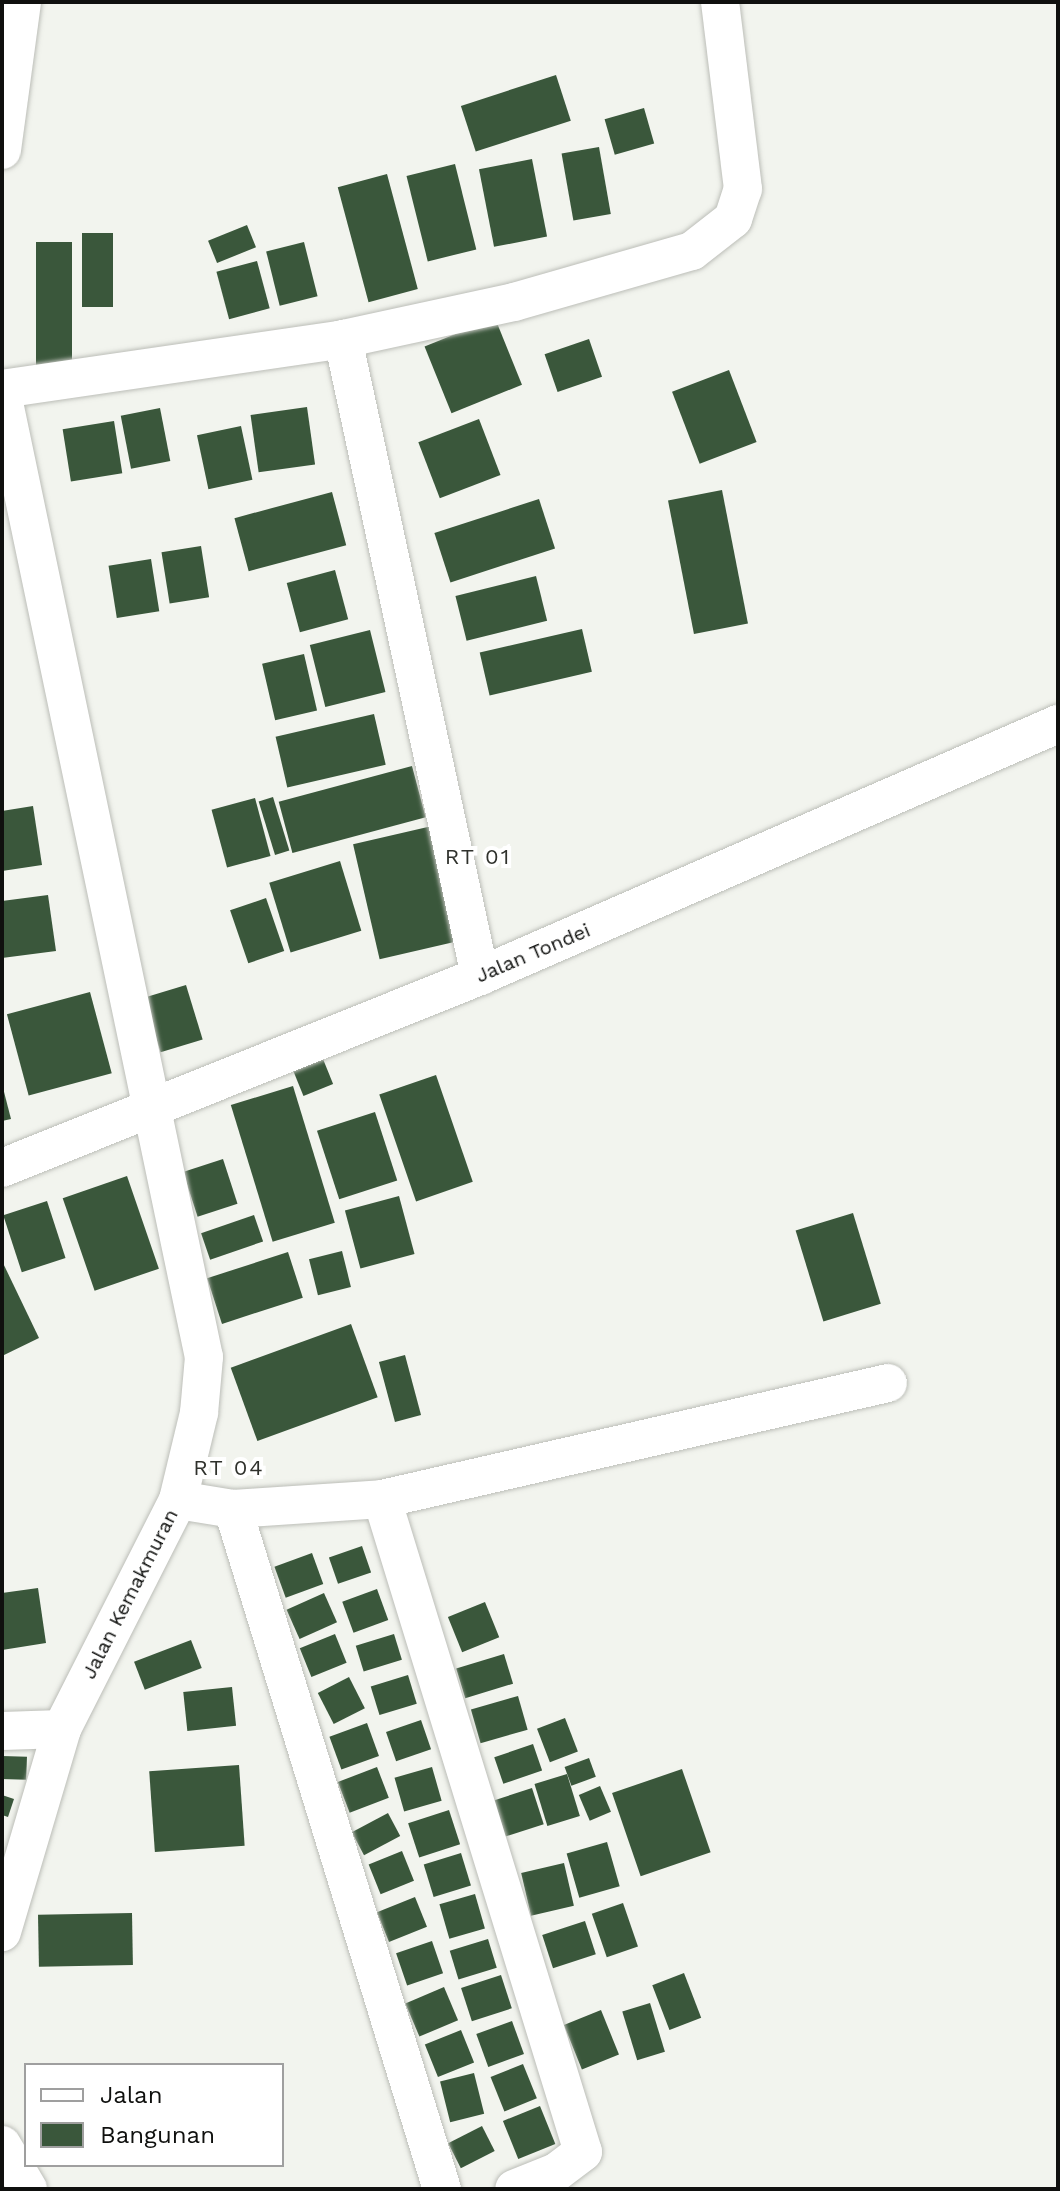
<!DOCTYPE html>
<html>
<head>
<meta charset="utf-8">
<style>
  body { margin:0 }
  #map { position:relative; width:1060px; height:2191px; overflow:hidden; background:#f2f4ee; font-family:"Work Sans",sans-serif }
  div>[style] { position:absolute }
  .building>* { inset:0; background:#3a573b; transform-origin:0 0 }
  .roads { filter:drop-shadow(0 0 2px #bcbeb8) drop-shadow(0 0 2px #bcbeb8) }
  .minor>* { height:38px; margin:-19px; padding:0 19px; transform-origin:19px; border-radius:19px; background:#fff }
  span { translate:-50% -50%; white-space:nowrap; text-align:center; line-height:1.15; -webkit-text-stroke:8px #fff; paint-order:stroke }
  .street-label { font-size:20px; color:#0f100e }
  .neighbourhood-label { font-size:22px; color:#2f312c; letter-spacing:2px }
  .frame { position:absolute; inset:0; border:4px solid #0f100e; pointer-events:none }
  .legend { position:absolute; left:24px; top:2063px; width:260px; height:104px; box-sizing:border-box; background:#fff; border:2px solid #9f9f9f; margin:0; padding:10px 14px; list-style:none; font-size:24px; color:#0f100e }
  .legend li { display:flex; align-items:center; gap:16px; height:40px }
  .legend b { width:40px; border:2px solid #9f9f9f }
</style>
</head>
<body>
<div id="map">
  <div class="building">
    <i style="left:556px;top:75px;width:48px;height:100px;rotate:72deg"></i>
    <i style="left:644px;top:108px;width:37px;height:41px;rotate:74deg"></i>
    <i style="left:599px;top:147px;width:68px;height:38px;rotate:80deg"></i>
    <i style="left:532px;top:159px;width:79px;height:54px;rotate:79deg"></i>
    <i style="left:455px;top:164px;width:88px;height:50px;rotate:76deg"></i>
    <i style="left:387px;top:174px;width:119px;height:51px;rotate:75deg"></i>
    <i style="left:247px;top:225px;width:24px;height:42px;rotate:68deg"></i>
    <i style="left:82px;top:233px;width:31px;height:74px"></i>
    <i style="left:36px;top:242px;width:36px;height:127px"></i>
    <i style="left:304px;top:242px;width:56px;height:39px;rotate:76deg"></i>
    <i style="left:257px;top:261px;width:49px;height:42px;rotate:75deg"></i>
    <i style="left:495px;top:318px;width:72px;height:76px;rotate:68deg"></i>
    <i style="left:589px;top:339px;width:40px;height:47px;rotate:71deg"></i>
    <i style="left:729px;top:370px;width:77px;height:61px;rotate:69deg"></i>
    <i style="left:307px;top:407px;width:58px;height:57px;rotate:82deg"></i>
    <i style="left:160px;top:408px;width:54px;height:40px;rotate:79deg"></i>
    <i style="left:479px;top:419px;width:60px;height:65px;rotate:69deg"></i>
    <i style="left:114px;top:421px;width:53px;height:52px;rotate:81deg"></i>
    <i style="left:241px;top:426px;width:55px;height:45px;rotate:78deg"></i>
    <i style="left:722px;top:490px;width:136px;height:55px;rotate:79deg"></i>
    <i style="left:332px;top:492px;width:55px;height:101px;rotate:75deg"></i>
    <i style="left:539px;top:499px;width:52px;height:110px;rotate:72deg"></i>
    <i style="left:201px;top:546px;width:52px;height:40px;rotate:81deg"></i>
    <i style="left:151px;top:559px;width:53px;height:43px;rotate:81deg"></i>
    <i style="left:335px;top:570px;width:51px;height:50px;rotate:75deg"></i>
    <i style="left:536px;top:576px;width:46px;height:83px;rotate:76deg"></i>
    <i style="left:582px;top:629px;width:44px;height:105px;rotate:77deg"></i>
    <i style="left:370px;top:630px;width:64px;height:62px;rotate:76deg"></i>
    <i style="left:304px;top:654px;width:58px;height:43px;rotate:77deg"></i>
    <i style="left:374px;top:714px;width:52px;height:101px;rotate:77deg"></i>
    <i style="left:412px;top:766px;width:53px;height:138px;rotate:75deg"></i>
    <i style="left:273px;top:797px;width:56px;height:15px;rotate:73deg"></i>
    <i style="left:255px;top:798px;width:60px;height:45px;rotate:75deg"></i>
    <i style="clip-path:polygon(33px 806px,42px 865px,2px 871px,2px 811px)"></i>
    <i style="left:432px;top:826px;width:118px;height:81px;rotate:77deg"></i>
    <i style="left:340px;top:861px;width:73px;height:74px;rotate:73deg"></i>
    <i style="clip-path:polygon(48px 895px,56px 951px,2px 958px,2px 901px)"></i>
    <i style="left:266px;top:898px;width:56px;height:38px;rotate:71deg"></i>
    <i style="left:186px;top:985px;width:57px;height:44px;rotate:73deg"></i>
    <i style="left:90px;top:992px;width:84px;height:86px;rotate:75deg"></i>
    <i style="left:323px;top:1059px;width:27px;height:32px;rotate:68deg"></i>
    <i style="left:436px;top:1075px;width:113px;height:60px;rotate:71deg"></i>
    <i style="left:293px;top:1086px;width:143px;height:65px;rotate:73deg"></i>
    <i style="clip-path:polygon(3px 1088px,11px 1119px,2px 1121px,2px 1089px)"></i>
    <i style="left:375px;top:1112px;width:72px;height:61px;rotate:72deg"></i>
    <i style="left:223px;top:1159px;width:47px;height:42px;rotate:72deg"></i>
    <i style="left:127px;top:1176px;width:98px;height:68px;rotate:71deg"></i>
    <i style="left:399px;top:1196px;width:60px;height:56px;rotate:75deg"></i>
    <i style="left:47px;top:1201px;width:60px;height:46px;rotate:72deg"></i>
    <i style="left:853px;top:1213px;width:95px;height:60px;rotate:73deg"></i>
    <i style="left:254px;top:1215px;width:28px;height:56px;rotate:71deg"></i>
    <i style="left:342px;top:1251px;width:37px;height:34px;rotate:76deg"></i>
    <i style="left:288px;top:1252px;width:48px;height:85px;rotate:72deg"></i>
    <i style="clip-path:polygon(2px 1261px,39px 1338px,2px 1356px)"></i>
    <i style="left:351px;top:1324px;width:78px;height:128px;rotate:70deg"></i>
    <i style="left:405px;top:1355px;width:62px;height:27px;rotate:75deg"></i>
    <i style="left:362px;top:1546px;width:28px;height:35px;rotate:71deg"></i>
    <i style="left:312px;top:1553px;width:33px;height:40px;rotate:70deg"></i>
    <i style="clip-path:polygon(38px 1588px,46px 1643px,2px 1650px,2px 1593px)"></i>
    <i style="left:377px;top:1589px;width:33px;height:37px;rotate:70deg"></i>
    <i style="left:324px;top:1593px;width:32px;height:41px;rotate:66deg"></i>
    <i style="left:485px;top:1602px;width:38px;height:40px;rotate:68deg"></i>
    <i style="left:335px;top:1634px;width:31px;height:38px;rotate:68deg"></i>
    <i style="left:394px;top:1634px;width:27px;height:40px;rotate:73deg"></i>
    <i style="left:191px;top:1640px;width:30px;height:61px;rotate:69deg"></i>
    <i style="left:504px;top:1654px;width:31px;height:50px;rotate:73deg"></i>
    <i style="left:408px;top:1675px;width:30px;height:39px;rotate:73deg"></i>
    <i style="left:349px;top:1677px;width:35px;height:35px;rotate:63deg"></i>
    <i style="left:232px;top:1687px;width:39px;height:49px;rotate:84deg"></i>
    <i style="left:518px;top:1696px;width:35px;height:49px;rotate:74deg"></i>
    <i style="left:565px;top:1718px;width:36px;height:30px;rotate:69deg"></i>
    <i style="left:421px;top:1720px;width:31px;height:37px;rotate:71deg"></i>
    <i style="left:367px;top:1723px;width:35px;height:40px;rotate:70deg"></i>
    <i style="left:533px;top:1744px;width:28px;height:41px;rotate:71deg"></i>
    <i style="left:2px;top:1756px;width:25px;height:23px;rotate:2deg"></i>
    <i style="left:589px;top:1758px;width:20px;height:26px;rotate:70deg"></i>
    <i style="left:239px;top:1765px;width:81px;height:90px;rotate:86deg"></i>
    <i style="left:377px;top:1767px;width:33px;height:42px;rotate:69deg"></i>
    <i style="left:432px;top:1767px;width:35px;height:39px;rotate:74deg"></i>
    <i style="left:682px;top:1769px;width:88px;height:74px;rotate:71deg"></i>
    <i style="left:567px;top:1774px;width:44px;height:34px;rotate:73deg"></i>
    <i style="left:600px;top:1786px;width:28px;height:23px;rotate:67deg"></i>
    <i style="left:532px;top:1788px;width:38px;height:41px;rotate:72deg"></i>
    <i style="clip-path:polygon(2px 1795px,14px 1799px,8px 1817px,2px 1815px)"></i>
    <i style="left:449px;top:1810px;width:36px;height:43px;rotate:72deg"></i>
    <i style="left:388px;top:1813px;width:26px;height:41px;rotate:62deg"></i>
    <i style="left:607px;top:1842px;width:46px;height:42px;rotate:74deg"></i>
    <i style="left:402px;top:1851px;width:32px;height:36px;rotate:68deg"></i>
    <i style="left:461px;top:1853px;width:34px;height:39px;rotate:73deg"></i>
    <i style="left:564px;top:1863px;width:44px;height:44px;rotate:77deg"></i>
    <i style="left:475px;top:1894px;width:36px;height:37px;rotate:74deg"></i>
    <i style="left:415px;top:1897px;width:32px;height:41px;rotate:68deg"></i>
    <i style="left:623px;top:1903px;width:46px;height:33px;rotate:71deg"></i>
    <i style="left:132px;top:1913px;width:52px;height:94px;rotate:89deg"></i>
    <i style="left:585px;top:1921px;width:35px;height:45px;rotate:72deg"></i>
    <i style="left:488px;top:1939px;width:30px;height:40px;rotate:73deg"></i>
    <i style="left:432px;top:1941px;width:34px;height:38px;rotate:71deg"></i>
    <i style="left:684px;top:1973px;width:48px;height:34px;rotate:69deg"></i>
    <i style="left:501px;top:1975px;width:35px;height:42px;rotate:72deg"></i>
    <i style="left:444px;top:1987px;width:36px;height:42px;rotate:67deg"></i>
    <i style="left:650px;top:2003px;width:51px;height:29px;rotate:73deg"></i>
    <i style="left:601px;top:2010px;width:48px;height:40px;rotate:68deg"></i>
    <i style="left:512px;top:2021px;width:35px;height:38px;rotate:70deg"></i>
    <i style="left:461px;top:2030px;width:35px;height:39px;rotate:68deg"></i>
    <i style="left:523px;top:2064px;width:37px;height:35px;rotate:68deg"></i>
    <i style="left:474px;top:2073px;width:42px;height:35px;rotate:76deg"></i>
    <i style="left:540px;top:2106px;width:41px;height:40px;rotate:68deg"></i>
    <i style="left:482px;top:2126px;width:28px;height:38px;rotate:63deg"></i>
  </div>
  <div class="roads">
    <div class="minor">
      <i style="left:2px;top:150px;width:149px;rotate:-82.3deg"></i>
      <i style="left:343px;top:339px;width:652px;rotate:77.86deg"></i>
      <i style="left:2px;top:389px;width:345px;rotate:-8.3deg"></i>
      <i style="left:343px;top:339px;width:175px;rotate:-12.2deg"></i>
      <i style="left:514px;top:302px;width:185px;rotate:-16deg"></i>
      <i style="left:692px;top:251px;width:52px;rotate:-38deg"></i>
      <i style="left:733px;top:219px;width:32px;rotate:-72deg"></i>
      <i style="left:743px;top:189px;width:188px;rotate:-97deg"></i>
      <i style="left:2px;top:393px;width:985px;rotate:78.17deg"></i>
      <i style="left:204px;top:1357px;width:56px;rotate:95.1deg"></i>
      <i style="left:199px;top:1413px;width:89px;rotate:103.6deg"></i>
      <i style="left:178px;top:1500px;width:257px;rotate:116.9deg"></i>
      <i style="left:62px;top:1729px;width:212px;rotate:106.5deg"></i>
      <i style="left:2px;top:1168px;width:515px;rotate:-21.88deg"></i>
      <i style="left:480px;top:976px;width:631px;rotate:-23.56deg"></i>
      <i style="left:382px;top:1499px;width:683px;rotate:72.89deg"></i>
      <i style="left:583px;top:2152px;width:34px;rotate:143deg"></i>
      <i style="left:556px;top:2172px;width:45px;rotate:158deg"></i>
      <i style="left:178px;top:1500px;width:56px;rotate:9.3deg"></i>
      <i style="left:233px;top:1509px;width:149px;rotate:-3.8deg"></i>
      <i style="left:382px;top:1499px;width:519px;rotate:-12.91deg"></i>
      <i style="left:233px;top:1509px;width:711px;rotate:72.92deg"></i>
      <i style="left:2px;top:1731px;width:60px;rotate:-1.9deg"></i>
      <i style="left:2px;top:2145px;width:51px;rotate:59.4deg"></i>
    </div>
  </div>
  <div class="street-label">
    <span style="left:533px;top:953px;rotate:-23deg">Jalan Tondei</span>
    <span style="left:130px;top:1594px;rotate:-63deg">Jalan Kemakmuran</span>
  </div>
  <div class="neighbourhood-label">
    <span style="left:478px;top:857px">RT 01</span>
    <span style="left:229px;top:1468px">RT 04</span>
  </div>
  <div class="frame"></div>
  <ul class="legend">
  <li><b style="height:10px;background:#fff"></b>Jalan</li>
  <li><b style="height:22px;background:#3a573b"></b>Bangunan</li>
  </ul>
</div>
</body>
</html>
